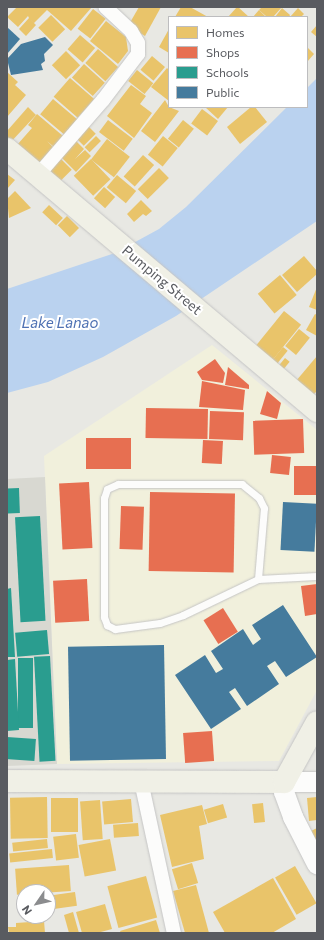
<!DOCTYPE html>
<html>
<head>
<meta charset="utf-8">
<style>
  body { margin:0 }
  #map { position:relative; width:324px; height:940px; overflow:hidden; background:#e8e8e3; font-family:Commissioner,sans-serif }
  div>[style] { position:absolute }
  .commercial>* { inset:0; background:#f1f0dc }
  .education>* { inset:0; background:#d8d8d1 }
  .water>* { inset:0; background:#bad2ef }
  .homes>* { inset:0; background:#e9c46a; transform-origin:0 0 }
  .shops>* { inset:0; background:#e76f51; transform-origin:0 0 }
  .schools>* { inset:0; background:#2a9d8f; transform-origin:0 0 }
  .public>* { inset:0; background:#457b9d; transform-origin:0 0 }
  .roads { filter:drop-shadow(0 0 1px #c4c4c4) drop-shadow(0 0 1px #c4c4c4) }
  .lane>* { height:7px; margin:-3.5px; padding:0 3.5px; transform-origin:3.5px; border-radius:3.5px; background:#fcfcfb }
  .street>* { height:14px; margin:-7px; padding:0 7px; transform-origin:7px; border-radius:7px; background:#fcfcfb }
  .secondary>* { height:20px; margin:-10px; padding:0 10px; transform-origin:10px; border-radius:10px; background:#fcfcfb }
  .primary>* { height:22px; margin:-11px; padding:0 11px; transform-origin:11px; border-radius:11px; background:#f0f0e6 }
  span { translate:-50% -50%; white-space:nowrap; text-align:center; line-height:1.15; -webkit-text-stroke:4px #fff; paint-order:stroke }
  .street-label { font-size:14px; color:#595b60 }
  .water-label { font-size:15px; color:#4e71b3; font-style:italic }
  .frame { position:absolute; inset:0; border:8px solid #595b60; pointer-events:none }
  .legend { position:absolute; left:168px; top:16px; width:140px; height:92px; box-sizing:border-box; background:#fff; border:1px solid #bdbdbf; margin:0; padding:5px 7px; list-style:none; font-size:12px; color:#595b60 }
  .legend li { display:flex; align-items:center; gap:8px; height:20px }
  .legend b { width:20px; border:1px solid #bdbdbf }
  .north { position:absolute; left:16px; top:884px; width:40px; height:40px; box-sizing:border-box; background:#fff; border:1px solid #bdbdbf; border-radius:50%; rotate:236deg; font-size:11px; font-weight:700; line-height:16px; text-align:center; color:#595b60 }
  .north::after { content:''; display:block; margin:auto; width:14px; height:18px; background:#8b8c8e; clip-path:polygon(50% 0,100% 100%,50% 72%,0 100%) }
</style>
</head>
<body>
<div id="map">
  <div class="commercial">
    <i style="clip-path:polygon(212px 345px,317px 430px,317px 690px,279px 761px,57px 764px,44px 456px)"></i>
  </div>
  <div class="education">
    <i style="clip-path:polygon(45px 477px,57px 764px,7px 766px,7px 479px)"></i>
  </div>
  <div class="water">
    <i style="clip-path:polygon(317px 78px,317px 221px,176px 316px,103px 357px,48px 382px,7px 393px,7px 289px,115px 253px,159px 229px,186px 207px,287px 107px,307px 107px,307px 88px)"></i>
  </div>
  <div class="homes">
    <i style="clip-path:polygon(17px 7px,92px 7px,71px 31px,47px 10px,34px 23px,30px 19px,36px 25px,26px 36px,19px 29px,29px 18px,28px 16px,18px 27px,7px 17px)"></i>
    <i style="clip-path:polygon(139px 7px,161px 7px,145px 36px,128px 26px)"></i>
    <i style="clip-path:polygon(181px 7px,190px 7px,208px 17px,175px 17px)"></i>
    <i style="clip-path:polygon(237px 7px,238px 7px,249px 17px,228px 17px)"></i>
    <i style="clip-path:polygon(262px 7px,282px 7px,273px 17px,267px 17px,259px 10px)"></i>
    <i style="clip-path:polygon(282px 8px,290px 15px,289px 17px,275px 17px)"></i>
    <i style="clip-path:polygon(298px 8px,304px 14px,301px 17px,290px 17px)"></i>
    <i style="left:93px;top:9px;width:16px;height:25px;rotate:38deg"></i>
    <i style="clip-path:polygon(259px 10px,266px 17px,253px 17px)"></i>
    <i style="left:51px;top:15px;width:20px;height:18px;rotate:45deg"></i>
    <i style="clip-path:polygon(106px 21px,126px 37px,128px 51px,118px 64px,90px 41px)"></i>
    <i style="clip-path:polygon(317px 25px,317px 37px,311px 32px)"></i>
    <i style="clip-path:polygon(169px 29px,169px 53px,159px 47px)"></i>
    <i style="left:80px;top:35px;width:20px;height:19px;rotate:41deg"></i>
    <i style="clip-path:polygon(307px 47px,314px 54px,307px 62px)"></i>
    <i style="left:98px;top:49px;width:27px;height:19px;rotate:42deg"></i>
    <i style="left:66px;top:51px;width:20px;height:20px;rotate:45deg"></i>
    <i style="left:152px;top:56px;width:17px;height:18px;rotate:40deg"></i>
    <i style="left:84px;top:64px;width:28px;height:18px;rotate:42deg"></i>
    <i style="clip-path:polygon(167px 68px,169px 70px,169px 101px,151px 87px)"></i>
    <i style="left:137px;top:70px;width:21px;height:14px;rotate:39deg"></i>
    <i style="clip-path:polygon(7px 72px,18px 82px,15px 85px,26px 95px,7px 117px)"></i>
    <i style="left:70px;top:78px;width:32px;height:25px;rotate:41deg"></i>
    <i style="clip-path:polygon(131px 85px,146px 96px,140px 104px,152px 113px,134px 138px,107px 116px)"></i>
    <i style="left:53px;top:99px;width:33px;height:20px;rotate:40deg"></i>
    <i style="clip-path:polygon(165px 100px,169px 107px,179px 111px,155px 142px,141px 131px)"></i>
    <i style="clip-path:polygon(28px 107px,36px 115px,9px 144px,7px 131px)"></i>
    <i style="clip-path:polygon(205px 107px,228px 107px,218px 119px)"></i>
    <i style="clip-path:polygon(251px 107px,255px 107px,267px 122px,240px 144px,227px 127px)"></i>
    <i style="left:202px;top:109px;width:20px;height:18px;rotate:37deg"></i>
    <i style="clip-path:polygon(37px 114px,63px 136px,54px 147px,47px 141px,53px 147px,39px 163px,17px 145px,32px 128px,28px 125px)"></i>
    <i style="left:108px;top:120px;width:31px;height:15px;rotate:37deg"></i>
    <i style="left:183px;top:120px;width:14px;height:24px;rotate:39deg"></i>
    <i style="left:88px;top:126px;width:11px;height:17px;rotate:45deg"></i>
    <i style="left:96px;top:136px;width:7px;height:16px;rotate:45deg"></i>
    <i style="left:163px;top:136px;width:19px;height:24px;rotate:39deg"></i>
    <i style="left:107px;top:139px;width:29px;height:26px;rotate:38deg"></i>
    <i style="clip-path:polygon(75px 140px,84px 149px,75px 159px,85px 150px,91px 156px,76px 172px,60px 156px)"></i>
    <i style="left:143px;top:155px;width:15px;height:29px;rotate:42deg"></i>
    <i style="left:59px;top:157px;width:18px;height:16px;rotate:45deg"></i>
    <i style="left:91px;top:159px;width:28px;height:24px;rotate:46deg"></i>
    <i style="left:159px;top:168px;width:14px;height:30px;rotate:45deg"></i>
    <i style="clip-path:polygon(7px 174px,15px 180px,7px 189px)"></i>
    <i style="left:117px;top:175px;width:25px;height:16px;rotate:40deg"></i>
    <i style="left:104px;top:187px;width:15px;height:15px;rotate:42deg"></i>
    <i style="clip-path:polygon(15px 191px,31px 208px,9px 218px,7px 199px)"></i>
    <i style="clip-path:polygon(141px 200px,152px 211px,146px 216px,143px 214px,134px 222px,127px 214px)"></i>
    <i style="left:49px;top:205px;width:19px;height:10px;rotate:43deg"></i>
    <i style="left:67px;top:216px;width:17px;height:13px;rotate:45deg"></i>
    <i style="clip-path:polygon(304px 256px,317px 271px,317px 274px,297px 292px,282px 275px)"></i>
    <i style="left:280px;top:275px;width:26px;height:29px;rotate:50deg"></i>
    <i style="clip-path:polygon(317px 287px,317px 310px,309px 307px)"></i>
    <i style="left:284px;top:311px;width:22px;height:45px;rotate:39deg"></i>
    <i style="clip-path:polygon(315px 314px,317px 315px,317px 336px,306px 330px)"></i>
    <i style="left:299px;top:329px;width:14px;height:22px;rotate:39deg"></i>
    <i style="left:283px;top:347px;width:6px;height:19px;rotate:39deg"></i>
    <i style="clip-path:polygon(317px 356px,317px 391px,313px 395px,296px 381px)"></i>
    <i style="left:285px;top:358px;width:6px;height:11px;rotate:39deg"></i>
    <i style="left:47px;top:797px;width:41px;height:37px;rotate:89deg"></i>
    <i style="clip-path:polygon(317px 797px,317px 820px,309px 821px,307px 798px)"></i>
    <i style="left:51px;top:798px;width:27px;height:34px"></i>
    <i style="left:131px;top:799px;width:23px;height:29px;rotate:85deg"></i>
    <i style="left:100px;top:800px;width:39px;height:20px;rotate:86deg"></i>
    <i style="left:263px;top:803px;width:19px;height:11px;rotate:84deg"></i>
    <i style="left:223px;top:804px;width:14px;height:20px;rotate:73deg"></i>
    <i style="clip-path:polygon(202px 805px,207px 824px,199px 826px,204px 859px,172px 867px,160px 815px)"></i>
    <i style="left:138px;top:823px;width:13px;height:25px;rotate:86deg"></i>
    <i style="clip-path:polygon(317px 828px,317px 842px,311px 831px)"></i>
    <i style="left:76px;top:834px;width:24px;height:23px;rotate:83deg"></i>
    <i style="left:47px;top:839px;width:9px;height:35px;rotate:84deg"></i>
    <i style="left:110px;top:839px;width:32px;height:32px;rotate:79deg"></i>
    <i style="left:52px;top:849px;width:9px;height:43px;rotate:84deg"></i>
    <i style="left:192px;top:863px;width:21px;height:21px;rotate:73deg"></i>
    <i style="left:69px;top:865px;width:26px;height:54px;rotate:86deg"></i>
    <i style="left:295px;top:866px;width:43px;height:23px;rotate:60deg"></i>
    <i style="left:146px;top:876px;width:43px;height:40px;rotate:75deg"></i>
    <i style="clip-path:polygon(273px 878px,296px 919px,272px 933px,225px 933px,213px 912px)"></i>
    <i style="clip-path:polygon(196px 885px,209px 933px,185px 933px,173px 891px)"></i>
    <i style="left:75px;top:892px;width:14px;height:27px;rotate:82deg"></i>
    <i style="clip-path:polygon(105px 904px,112px 929px,97px 933px,82px 933px,76px 912px)"></i>
    <i style="clip-path:polygon(73px 912px,79px 933px,69px 933px,64px 915px)"></i>
    <i style="clip-path:polygon(156px 920px,160px 933px,121px 933px,120px 931px)"></i>
    <i style="clip-path:polygon(44px 921px,45px 933px,9px 933px,8px 927px,16px 927px,16px 923px)"></i>
  </div>
  <div class="shops">
    <i style="clip-path:polygon(215px 359px,225px 373px,223px 383px,202px 380px,197px 372px)"></i>
    <i style="clip-path:polygon(228px 367px,249px 385px,249px 389px,225px 385px)"></i>
    <i style="clip-path:polygon(202px 381px,245px 390px,243px 410px,199px 407px)"></i>
    <i style="clip-path:polygon(267px 391px,281px 403px,277px 419px,260px 414px)"></i>
    <i style="left:146px;top:408px;width:62px;height:30px;rotate:1deg"></i>
    <i style="left:210px;top:411px;width:34px;height:28px;rotate:2deg"></i>
    <i style="left:303px;top:419px;width:34px;height:50px;rotate:88deg"></i>
    <i style="left:86px;top:438px;width:45px;height:31px"></i>
    <i style="left:203px;top:440px;width:20px;height:23px;rotate:3deg"></i>
    <i style="left:272px;top:455px;width:19px;height:18px;rotate:6deg"></i>
    <i style="left:294px;top:466px;width:23px;height:29px"></i>
    <i style="left:89px;top:482px;width:66px;height:30px;rotate:87deg"></i>
    <i style="left:150px;top:492px;width:85px;height:79px;rotate:1deg"></i>
    <i style="left:121px;top:506px;width:23px;height:43px;rotate:2deg"></i>
    <i style="left:87px;top:579px;width:42px;height:34px;rotate:87deg"></i>
    <i style="clip-path:polygon(317px 584px,317px 614px,305px 616px,301px 586px)"></i>
    <i style="left:223px;top:608px;width:28px;height:23px;rotate:58deg"></i>
    <i style="left:212px;top:731px;width:30px;height:29px;rotate:86deg"></i>
  </div>
  <div class="schools">
    <i style="left:19px;top:488px;width:25px;height:12px;rotate:88deg"></i>
    <i style="left:40px;top:516px;width:105px;height:25px;rotate:87deg"></i>
    <i style="clip-path:polygon(11px 588px,15px 657px,7px 657px,7px 589px)"></i>
    <i style="left:47px;top:630px;width:24px;height:32px;rotate:85deg"></i>
    <i style="left:50px;top:656px;width:105px;height:16px;rotate:87deg"></i>
    <i style="left:18px;top:658px;width:15px;height:70px"></i>
    <i style="clip-path:polygon(15px 659px,19px 730px,7px 731px,7px 660px)"></i>
    <i style="left:7px;top:737px;width:29px;height:22px;rotate:4deg"></i>
  </div>
  <div class="public">
    <i style="clip-path:polygon(7px 27px,20px 39px,7px 54px)"></i>
    <i style="clip-path:polygon(45px 37px,53px 45px,44px 54px,45px 61px,41px 64px,43px 70px,11px 75px,7px 59px,21px 44px)"></i>
    <i style="left:283px;top:502px;width:34px;height:48px;rotate:3deg"></i>
    <i style="clip-path:polygon(283px 605px,317px 657px,286px 677px,275px 661px,267px 666px,279px 684px,247px 706px,235px 688px,229px 692px,241px 709px,211px 729px,175px 675px,205px 655px,216px 673px,223px 669px,211px 651px,243px 629px,253px 645px,261px 639px,252px 625px)"></i>
    <i style="left:164px;top:645px;width:114px;height:96px;rotate:89deg"></i>
  </div>
  <div class="roads">
    <div class="lane">
      <i style="left:258px;top:579px;width:71px;rotate:-85.2deg"></i>
      <i style="left:264px;top:508px;width:11px;rotate:-117deg"></i>
      <i style="left:259px;top:498px;width:22px;rotate:-141deg"></i>
      <i style="left:242px;top:484px;width:124px;rotate:180deg"></i>
      <i style="left:118px;top:484px;width:12px;rotate:156deg"></i>
      <i style="left:107px;top:489px;width:9px;rotate:108deg"></i>
      <i style="left:104px;top:498px;width:119px;rotate:90deg"></i>
      <i style="left:104px;top:617px;width:9px;rotate:69deg"></i>
      <i style="left:107px;top:625px;width:9px;rotate:27deg"></i>
      <i style="left:115px;top:629px;width:45px;rotate:-7.6deg"></i>
      <i style="left:160px;top:623px;width:24px;rotate:-19deg"></i>
      <i style="left:183px;top:615px;width:83px;rotate:-25.6deg"></i>
      <i style="left:258px;top:579px;width:59px;rotate:-2.9deg"></i>
    </div>
    <div class="street">
      <i style="left:38px;top:175px;width:99px;rotate:-49.1deg"></i>
      <i style="left:103px;top:100px;width:58px;rotate:-52.7deg"></i>
      <i style="left:138px;top:54px;width:11px;rotate:-90deg"></i>
      <i style="left:138px;top:43px;width:14px;rotate:-120deg"></i>
      <i style="left:131px;top:31px;width:35px;rotate:-137deg"></i>
      <i style="left:141px;top:781px;width:156px;rotate:77.8deg"></i>
    </div>
    <div class="secondary">
      <i style="left:317px;top:782px;width:33px;rotate:180deg"></i>
      <i style="left:284px;top:782px;width:10px;rotate:90deg"></i>
      <i style="left:284px;top:792px;width:27px;rotate:70deg"></i>
      <i style="left:293px;top:817px;width:53px;rotate:62.9deg"></i>
    </div>
    <div class="primary">
      <i style="left:7px;top:149px;width:406px;rotate:40.2deg"></i>
      <i style="left:7px;top:781px;width:277px;rotate:0.2deg"></i>
      <i style="left:284px;top:782px;width:68px;rotate:-61.2deg"></i>
    </div>
  </div>
  <div class="street-label">
    <span style="left:162px;top:280px;rotate:40deg">Pumping Street</span>
  </div>
  <div class="water-label">
    <span style="left:60px;top:323px">Lake Lanao</span>
  </div>
  <div class="frame"></div>
  <ul class="legend">
  <li><b style="height:11px;background:#e9c46a"></b>Homes</li>
  <li><b style="height:11px;background:#e76f51"></b>Shops</li>
  <li><b style="height:11px;background:#2a9d8f"></b>Schools</li>
  <li><b style="height:11px;background:#457b9d"></b>Public</li>
  </ul>
  <div class="north">N</div>
</div>
</body>
</html>
